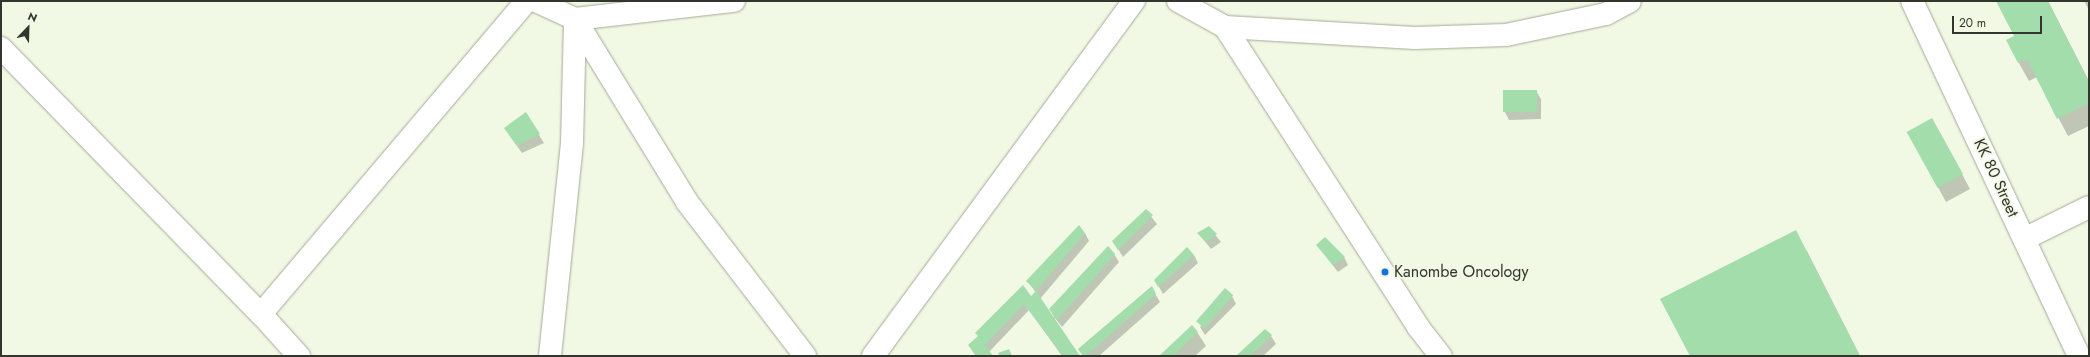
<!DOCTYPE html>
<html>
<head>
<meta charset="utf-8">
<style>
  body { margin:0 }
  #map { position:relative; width:2090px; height:357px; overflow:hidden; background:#f1f8e4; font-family:Jost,sans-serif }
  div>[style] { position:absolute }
  .shadow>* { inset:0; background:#0003 }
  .building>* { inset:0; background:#a3ddab; transform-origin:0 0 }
  .roads { filter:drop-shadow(0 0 1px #a4aa98) drop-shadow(0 0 1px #a4aa98) }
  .street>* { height:22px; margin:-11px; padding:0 11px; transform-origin:11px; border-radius:11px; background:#fff }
  .dots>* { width:11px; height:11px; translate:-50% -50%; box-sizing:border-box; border:2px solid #f1f8e4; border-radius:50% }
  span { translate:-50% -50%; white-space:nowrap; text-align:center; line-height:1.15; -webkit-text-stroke:3.5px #f1f8e4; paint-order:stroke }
  .street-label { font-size:16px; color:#33362e }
  .poi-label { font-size:16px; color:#33362e }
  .left { translate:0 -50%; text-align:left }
  .frame { position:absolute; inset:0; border:2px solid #33362e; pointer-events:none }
  .north { position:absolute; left:8px; top:8px; width:40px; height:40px; -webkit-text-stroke:3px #f1f8e4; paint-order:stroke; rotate:23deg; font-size:11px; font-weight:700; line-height:16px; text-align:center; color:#33362e }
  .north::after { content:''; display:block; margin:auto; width:14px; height:18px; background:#33362e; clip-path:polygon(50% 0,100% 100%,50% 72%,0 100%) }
  .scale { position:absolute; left:1952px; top:16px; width:90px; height:18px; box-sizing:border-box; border:2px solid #33362e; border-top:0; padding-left:5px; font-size:12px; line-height:14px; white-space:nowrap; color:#33362e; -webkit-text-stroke:3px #f1f8e4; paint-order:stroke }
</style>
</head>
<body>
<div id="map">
  <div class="shadow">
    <i style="clip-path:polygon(1997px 1px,2048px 1px,2089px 81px,2089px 126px,2068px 136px,2037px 77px,2029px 81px,2019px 63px,2008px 41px,2015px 37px)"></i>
    <i style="clip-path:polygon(2084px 1px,2089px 1px,2089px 10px)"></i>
    <i style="clip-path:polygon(1536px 91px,1541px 99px,1541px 119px,1509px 120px,1505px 112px,1504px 92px)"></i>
    <i style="clip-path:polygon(526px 114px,544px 143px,522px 153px,505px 129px)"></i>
    <i style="clip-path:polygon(1908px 132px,1940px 133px,1970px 189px,1946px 202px)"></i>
    <i style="clip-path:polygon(1146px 210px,1157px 224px,1123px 257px,1118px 249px)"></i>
    <i style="clip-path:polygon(1209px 227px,1221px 242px,1211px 249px,1198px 233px)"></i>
    <i style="clip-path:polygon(1085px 233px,1089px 241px,1040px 299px,1053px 318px,1054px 317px,1050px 309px,1114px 254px,1119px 262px,1062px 327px,1055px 318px,1054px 319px,1079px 356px,1062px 356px,1029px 310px,989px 352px,992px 356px,976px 356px,969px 345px,1031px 298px,1036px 293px,1028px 281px)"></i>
    <i style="clip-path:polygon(1317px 245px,1344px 257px,1348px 265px,1338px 272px)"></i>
    <i style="clip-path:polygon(1807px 251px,1860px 356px,1691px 356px)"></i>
    <i style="clip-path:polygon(1194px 255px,1198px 263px,1163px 294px,1155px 280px)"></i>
    <i style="clip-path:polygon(1151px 287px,1160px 302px,1099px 356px,1083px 356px,1079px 349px)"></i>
    <i style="clip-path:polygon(1232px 296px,1236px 304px,1205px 335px,1200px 327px)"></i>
    <i style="clip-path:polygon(1197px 332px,1206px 346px,1195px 356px,1160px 356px)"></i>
    <i style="clip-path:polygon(1271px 336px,1276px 344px,1263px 356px,1238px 356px)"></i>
  </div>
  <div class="building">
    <i style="clip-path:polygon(1996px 1px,2048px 1px,2089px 82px,2089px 103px,2057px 119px,2027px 59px,2018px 63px,2006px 40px,2014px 36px)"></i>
    <i style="left:1537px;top:90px;width:22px;height:34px;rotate:90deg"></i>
    <i style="clip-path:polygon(526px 112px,540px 134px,517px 146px,504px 128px)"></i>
    <i style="left:1932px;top:118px;width:64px;height:29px;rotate:61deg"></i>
    <i style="clip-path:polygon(1146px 209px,1153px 215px,1118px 250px,1112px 241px)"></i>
    <i style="clip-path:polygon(1079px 225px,1085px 233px,1036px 291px,1026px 281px)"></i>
    <i style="clip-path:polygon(1209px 226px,1217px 234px,1206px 242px,1197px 233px)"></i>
    <i style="clip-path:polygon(1796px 230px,1860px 356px,1690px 356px,1660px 299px)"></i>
    <i style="clip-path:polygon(1325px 237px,1345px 257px,1333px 265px,1316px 245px)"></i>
    <i style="clip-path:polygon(1108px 246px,1115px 254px,1057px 320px,1049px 309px)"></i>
    <i style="clip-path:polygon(1187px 247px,1194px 255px,1158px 287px,1154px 280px)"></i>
    <i style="clip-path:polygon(1023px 285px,1031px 296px,1036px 291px,1080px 356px,1063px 356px,1024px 304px,985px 345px,993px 356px,976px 356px,968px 345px,978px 336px,975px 333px)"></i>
    <i style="clip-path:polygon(1152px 286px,1156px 294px,1086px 356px,1083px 356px,1078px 349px)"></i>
    <i style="left:1225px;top:288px;width:11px;height:44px;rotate:41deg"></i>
    <i style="clip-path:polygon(1192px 325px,1198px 332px,1173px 356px,1159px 356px)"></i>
    <i style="clip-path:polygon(1265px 329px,1272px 335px,1250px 356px,1236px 356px)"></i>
    <i style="clip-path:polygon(1009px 349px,1012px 356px,1000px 356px,998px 353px)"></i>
  </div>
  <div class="roads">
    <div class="street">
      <i style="left:536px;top:1px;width:43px;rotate:24.8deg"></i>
      <i style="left:575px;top:19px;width:215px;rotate:58.5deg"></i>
      <i style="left:687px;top:202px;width:194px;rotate:52.5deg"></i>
      <i style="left:1178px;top:1px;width:54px;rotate:29deg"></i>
      <i style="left:1225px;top:27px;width:190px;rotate:3.3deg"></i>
      <i style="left:1415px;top:38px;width:91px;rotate:-1.9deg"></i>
      <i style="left:1506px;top:35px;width:102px;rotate:-11.9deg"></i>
      <i style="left:1606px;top:14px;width:27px;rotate:-28deg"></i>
      <i style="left:1912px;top:1px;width:392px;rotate:64.8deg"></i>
      <i style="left:1225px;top:27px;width:357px;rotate:57.2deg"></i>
      <i style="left:1418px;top:327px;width:37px;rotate:52deg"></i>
      <i style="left:1px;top:48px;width:372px;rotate:45.7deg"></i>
      <i style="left:261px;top:314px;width:57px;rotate:47.9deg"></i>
      <i style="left:2024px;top:239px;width:72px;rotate:-26.2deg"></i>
      <i style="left:261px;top:314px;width:410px;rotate:-49.7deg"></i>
      <i style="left:550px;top:356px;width:213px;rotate:-84.1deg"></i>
      <i style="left:572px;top:144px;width:125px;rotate:-88.6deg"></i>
      <i style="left:575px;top:19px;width:160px;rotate:-6.5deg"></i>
      <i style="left:873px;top:356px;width:441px;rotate:-53.7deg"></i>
    </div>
  </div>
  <div class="dots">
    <i style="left:1385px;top:272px;background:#1175dd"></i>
  </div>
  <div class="street-label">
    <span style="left:1996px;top:178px;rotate:65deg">KK 80 Street</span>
  </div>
  <div class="poi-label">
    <span class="left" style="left:1394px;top:272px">Kanombe Oncology</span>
  </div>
  <div class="frame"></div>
  <div class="north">N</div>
  <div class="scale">20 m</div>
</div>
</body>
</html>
